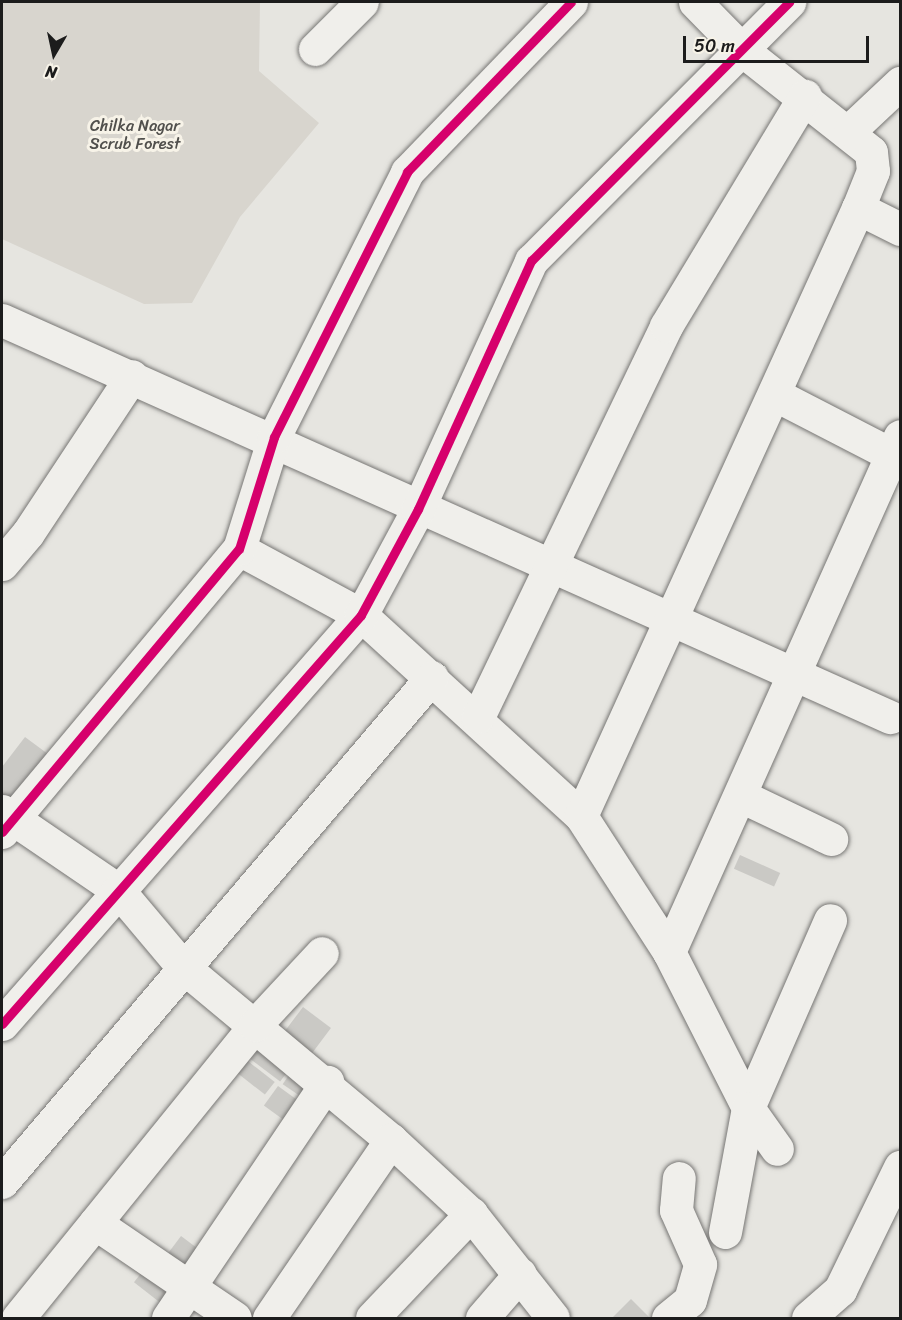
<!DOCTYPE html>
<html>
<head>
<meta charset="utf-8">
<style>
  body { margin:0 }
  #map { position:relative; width:902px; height:1320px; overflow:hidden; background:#e6e5e0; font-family:Sriracha,sans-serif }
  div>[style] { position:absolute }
  .green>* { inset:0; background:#d8d5ce }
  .building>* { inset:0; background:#cac9c5; transform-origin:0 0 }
  .roads { filter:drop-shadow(0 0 2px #777674) drop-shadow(0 0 2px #777674) }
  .minor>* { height:33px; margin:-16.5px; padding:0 16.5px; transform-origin:16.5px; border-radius:16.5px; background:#f0efeb }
  .cycleway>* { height:9px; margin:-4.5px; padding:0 4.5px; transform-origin:4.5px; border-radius:4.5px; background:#d6006c }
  span { translate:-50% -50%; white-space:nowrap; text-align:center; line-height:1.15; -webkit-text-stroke:6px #f7f3e8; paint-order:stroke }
  .park-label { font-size:16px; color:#51504d }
  .frame { position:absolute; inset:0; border:3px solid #1c1c1c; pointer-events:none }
  .north { position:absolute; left:24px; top:24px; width:60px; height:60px; -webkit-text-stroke:4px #f7f3e8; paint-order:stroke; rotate:189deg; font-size:16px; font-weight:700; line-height:24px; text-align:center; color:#1c1c1c }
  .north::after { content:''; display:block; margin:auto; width:21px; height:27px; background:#1c1c1c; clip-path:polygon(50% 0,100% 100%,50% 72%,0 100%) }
  .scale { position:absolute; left:683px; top:36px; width:186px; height:27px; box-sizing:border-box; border:3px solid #1c1c1c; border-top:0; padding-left:8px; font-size:18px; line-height:21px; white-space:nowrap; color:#1c1c1c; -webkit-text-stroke:4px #f7f3e8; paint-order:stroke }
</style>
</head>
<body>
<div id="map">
  <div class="green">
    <i style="clip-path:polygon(2px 2px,260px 2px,259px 71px,319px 123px,240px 217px,192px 303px,144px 304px,2px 239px)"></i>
  </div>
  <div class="building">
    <i style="clip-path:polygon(25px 737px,52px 757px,14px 805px,2px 796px,2px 767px)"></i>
    <i style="left:740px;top:855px;width:44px;height:15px;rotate:24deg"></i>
    <i style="left:303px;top:1007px;width:35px;height:39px;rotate:37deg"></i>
    <i style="left:260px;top:1040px;width:41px;height:21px;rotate:37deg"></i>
    <i style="left:244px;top:1058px;width:39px;height:16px;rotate:38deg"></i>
    <i style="left:295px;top:1066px;width:29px;height:22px;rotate:34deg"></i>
    <i style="left:278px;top:1086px;width:31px;height:24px;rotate:36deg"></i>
    <i style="left:181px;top:1236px;width:30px;height:34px;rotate:37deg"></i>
    <i style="left:142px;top:1272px;width:33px;height:13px;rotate:38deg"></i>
    <i style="clip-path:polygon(631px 1299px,649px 1317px,612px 1318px)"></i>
  </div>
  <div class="roads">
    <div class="minor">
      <i style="left:695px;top:2px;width:67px;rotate:45.6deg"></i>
      <i style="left:742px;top:50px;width:164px;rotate:38.3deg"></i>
      <i style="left:871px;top:152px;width:19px;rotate:84deg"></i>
      <i style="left:873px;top:171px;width:40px;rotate:112deg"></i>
      <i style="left:858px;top:208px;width:47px;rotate:26.6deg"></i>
      <i style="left:315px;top:49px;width:66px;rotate:-45deg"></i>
      <i style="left:850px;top:130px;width:69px;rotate:-43.2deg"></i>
      <i style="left:2px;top:320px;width:973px;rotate:24.09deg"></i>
      <i style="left:774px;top:394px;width:133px;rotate:27.3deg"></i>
      <i style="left:239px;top:549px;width:139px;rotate:28.4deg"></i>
      <i style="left:361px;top:615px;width:298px;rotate:42.4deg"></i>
      <i style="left:581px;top:816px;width:162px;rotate:57.1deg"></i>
      <i style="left:669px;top:952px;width:175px;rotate:63.1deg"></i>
      <i style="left:748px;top:1108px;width:205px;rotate:-66.4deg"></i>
      <i style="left:2px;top:564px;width:40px;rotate:-50deg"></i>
      <i style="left:28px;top:533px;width:188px;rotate:-56.5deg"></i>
      <i style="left:478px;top:717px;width:434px;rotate:-64.3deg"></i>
      <i style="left:666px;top:326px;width:269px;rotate:-58.9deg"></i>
      <i style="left:741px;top:796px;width:100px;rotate:25.5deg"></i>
      <i style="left:2px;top:811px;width:140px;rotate:34.3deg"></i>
      <i style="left:118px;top:890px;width:99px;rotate:49.9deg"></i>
      <i style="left:182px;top:966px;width:272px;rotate:39.8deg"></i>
      <i style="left:391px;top:1140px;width:109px;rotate:42.8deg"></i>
      <i style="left:471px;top:1214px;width:132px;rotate:51.7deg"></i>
      <i style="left:581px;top:816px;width:668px;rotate:-65.51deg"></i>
      <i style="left:2px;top:832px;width:369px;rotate:-50.1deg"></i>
      <i style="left:239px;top:549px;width:117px;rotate:-72.6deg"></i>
      <i style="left:274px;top:437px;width:297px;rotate:-63.3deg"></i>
      <i style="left:407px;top:172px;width:236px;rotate:-46deg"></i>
      <i style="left:669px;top:952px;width:565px;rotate:-65.88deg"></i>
      <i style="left:2px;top:1024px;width:544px;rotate:-48.72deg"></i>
      <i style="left:361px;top:615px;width:120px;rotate:-61.7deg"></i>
      <i style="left:418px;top:509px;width:273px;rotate:-65.5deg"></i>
      <i style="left:531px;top:261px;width:366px;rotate:-45.1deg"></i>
      <i style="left:2px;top:1182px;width:663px;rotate:-49.59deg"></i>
      <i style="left:95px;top:1223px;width:169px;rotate:34.2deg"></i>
      <i style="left:725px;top:1232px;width:126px;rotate:-79.5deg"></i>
      <i style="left:748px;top:1108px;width:50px;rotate:54.7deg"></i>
      <i style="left:18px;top:1318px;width:377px;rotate:-51deg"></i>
      <i style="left:255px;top:1025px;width:98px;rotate:-47.1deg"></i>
      <i style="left:168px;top:1318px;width:285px;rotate:-56deg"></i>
      <i style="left:269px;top:1318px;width:216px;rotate:-55.6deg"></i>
      <i style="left:372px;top:1318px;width:144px;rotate:-46.4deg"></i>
      <i style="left:482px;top:1318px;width:58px;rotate:-49.2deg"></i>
      <i style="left:668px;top:1318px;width:28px;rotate:-39deg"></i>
      <i style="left:690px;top:1300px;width:37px;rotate:-74deg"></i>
      <i style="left:700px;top:1264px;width:59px;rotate:-114deg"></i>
      <i style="left:676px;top:1210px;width:32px;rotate:-85deg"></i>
      <i style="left:808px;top:1318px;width:43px;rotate:-41.2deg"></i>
      <i style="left:840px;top:1290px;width:137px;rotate:-64deg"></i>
    </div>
  </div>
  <div class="cycleway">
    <i style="left:2px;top:832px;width:369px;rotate:-50.1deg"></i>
    <i style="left:239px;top:549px;width:117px;rotate:-72.6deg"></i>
    <i style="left:274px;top:437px;width:297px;rotate:-63.3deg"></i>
    <i style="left:407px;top:172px;width:236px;rotate:-46deg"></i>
    <i style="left:2px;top:1024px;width:544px;rotate:-48.72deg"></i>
    <i style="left:361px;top:615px;width:120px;rotate:-61.7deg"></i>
    <i style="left:418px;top:509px;width:273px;rotate:-65.5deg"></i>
    <i style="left:531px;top:261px;width:366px;rotate:-45.1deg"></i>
  </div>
  <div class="park-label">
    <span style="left:135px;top:135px">Chilka Nagar<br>Scrub Forest</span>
  </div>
  <div class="frame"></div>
  <div class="north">N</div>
  <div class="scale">50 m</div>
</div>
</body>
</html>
